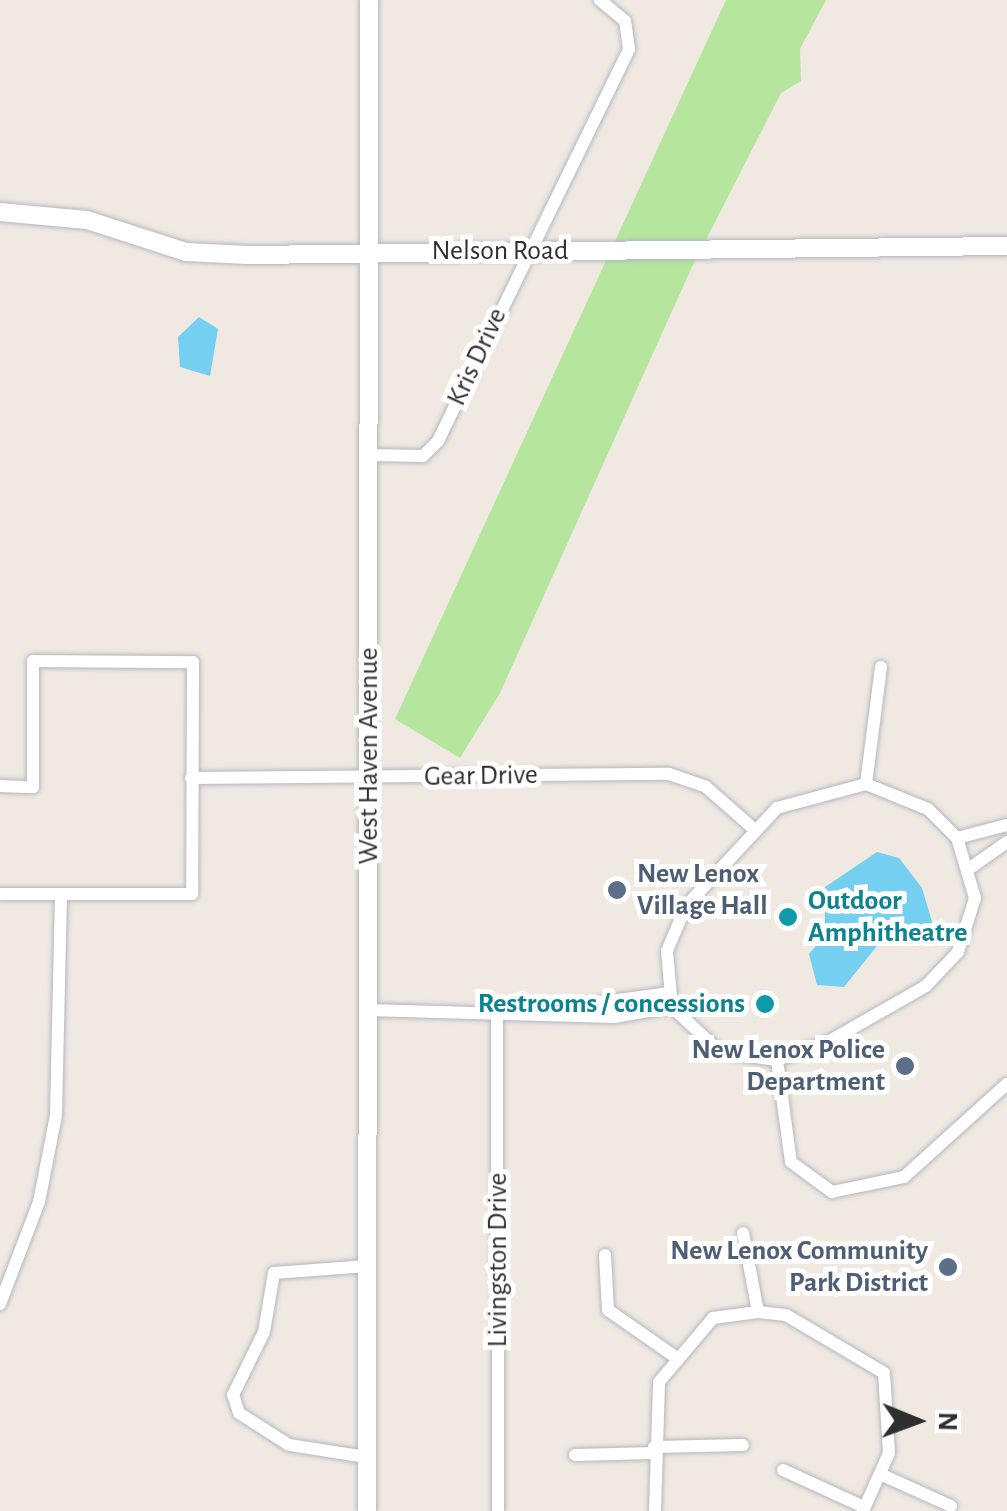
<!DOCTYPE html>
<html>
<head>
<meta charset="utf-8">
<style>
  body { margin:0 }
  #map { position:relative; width:1007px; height:1511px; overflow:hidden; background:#efe9e1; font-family:"Alegreya Sans",sans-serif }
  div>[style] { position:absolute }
  .green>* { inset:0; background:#b6e59e }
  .water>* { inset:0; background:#75cff0 }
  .roads { filter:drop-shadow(0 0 2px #b4b7c1) drop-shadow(0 0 2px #b4b7c1) }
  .street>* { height:12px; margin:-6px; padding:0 6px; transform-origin:6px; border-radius:6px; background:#fff }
  .secondary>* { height:18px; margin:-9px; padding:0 9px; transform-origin:9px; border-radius:9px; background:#fff }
  .dots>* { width:28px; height:28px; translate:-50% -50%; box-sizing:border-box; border:5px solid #fff; border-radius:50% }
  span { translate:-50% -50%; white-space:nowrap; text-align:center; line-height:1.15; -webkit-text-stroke:10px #fff; paint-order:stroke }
  .street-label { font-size:28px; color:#2e2e2e }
  .service-label { font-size:28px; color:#4e5e75; font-weight:700 }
  .left { translate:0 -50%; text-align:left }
  .right { translate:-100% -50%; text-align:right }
  .culture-label { font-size:28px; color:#0d838f; font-weight:700 }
  .north { position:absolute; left:867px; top:1371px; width:100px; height:100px; -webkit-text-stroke:8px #fff; paint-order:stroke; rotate:91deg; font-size:28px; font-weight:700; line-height:40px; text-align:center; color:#2e2e2e }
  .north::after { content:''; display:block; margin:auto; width:35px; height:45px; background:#2e2e2e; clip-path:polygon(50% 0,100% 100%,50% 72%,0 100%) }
</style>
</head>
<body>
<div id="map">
  <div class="green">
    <i style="clip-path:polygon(726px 0,826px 0,800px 49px,801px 81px,781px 93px,691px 269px,500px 693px,460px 758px,395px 719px)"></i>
  </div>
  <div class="water">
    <i style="clip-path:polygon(199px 317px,218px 329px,210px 376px,180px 367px,178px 337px)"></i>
    <i style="clip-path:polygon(877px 852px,899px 858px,922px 888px,933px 925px,914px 943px,877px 946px,844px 987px,817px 985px,809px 954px,825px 935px,825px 887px)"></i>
  </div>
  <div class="roads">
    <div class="street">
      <i style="left:370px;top:455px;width:53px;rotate:1.1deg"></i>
      <i style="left:423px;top:456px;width:21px;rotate:-45deg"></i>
      <i style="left:438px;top:441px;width:436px;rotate:-64deg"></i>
      <i style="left:629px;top:49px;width:28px;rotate:-98deg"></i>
      <i style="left:625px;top:21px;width:33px;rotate:-140deg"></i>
      <i style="left:191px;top:778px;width:478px;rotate:-0.5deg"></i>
      <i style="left:669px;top:774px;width:39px;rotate:19deg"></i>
      <i style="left:706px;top:787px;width:64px;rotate:41.2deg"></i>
      <i style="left:866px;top:784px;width:67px;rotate:22deg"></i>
      <i style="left:928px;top:809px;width:41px;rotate:45deg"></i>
      <i style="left:957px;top:838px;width:63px;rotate:73.3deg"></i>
      <i style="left:975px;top:898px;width:57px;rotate:107.5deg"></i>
      <i style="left:958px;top:952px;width:47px;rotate:133.3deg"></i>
      <i style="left:926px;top:986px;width:113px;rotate:150.3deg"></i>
      <i style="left:828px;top:1042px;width:54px;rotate:160.6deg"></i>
      <i style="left:777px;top:1060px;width:58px;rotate:-172deg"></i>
      <i style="left:720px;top:1052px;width:66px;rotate:-136.8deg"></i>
      <i style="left:672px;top:1007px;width:56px;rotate:-95.1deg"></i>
      <i style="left:667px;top:951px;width:49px;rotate:-67.1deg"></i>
      <i style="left:686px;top:906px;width:134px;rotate:-47.1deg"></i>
      <i style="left:777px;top:808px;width:92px;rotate:-15.1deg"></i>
      <i style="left:866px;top:784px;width:118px;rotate:-82.7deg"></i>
      <i style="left:0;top:786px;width:33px;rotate:2deg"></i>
      <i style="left:33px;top:787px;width:126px;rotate:-90deg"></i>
      <i style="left:33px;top:661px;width:160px;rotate:0.4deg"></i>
      <i style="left:193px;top:662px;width:232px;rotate:90.2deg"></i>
      <i style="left:192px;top:894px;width:192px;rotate:180deg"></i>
      <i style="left:957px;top:838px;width:52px;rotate:-14.6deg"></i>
      <i style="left:970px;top:868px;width:45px;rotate:-35.1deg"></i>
      <i style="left:568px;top:1007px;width:102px;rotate:-7.9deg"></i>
      <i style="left:497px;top:1009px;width:502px;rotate:89.89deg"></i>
      <i style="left:367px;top:1010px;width:247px;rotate:1.6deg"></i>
      <i style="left:614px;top:1017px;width:59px;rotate:-9.8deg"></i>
      <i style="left:777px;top:1060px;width:103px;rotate:82.2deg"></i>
      <i style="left:791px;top:1162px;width:51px;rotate:36.2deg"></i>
      <i style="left:832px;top:1192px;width:74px;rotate:-11.8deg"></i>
      <i style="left:904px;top:1177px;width:139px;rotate:-42.1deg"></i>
      <i style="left:743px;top:1233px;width:80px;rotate:79.2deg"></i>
      <i style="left:605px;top:1255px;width:55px;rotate:86.9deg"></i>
      <i style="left:608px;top:1310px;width:80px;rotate:34.9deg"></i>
      <i style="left:0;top:1304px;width:109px;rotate:-69.1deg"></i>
      <i style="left:39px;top:1202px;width:89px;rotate:-78.9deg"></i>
      <i style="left:56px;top:1115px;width:221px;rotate:-88.7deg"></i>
      <i style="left:654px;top:1447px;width:89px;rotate:-1.3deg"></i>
      <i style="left:575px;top:1455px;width:79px;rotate:-1.5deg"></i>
      <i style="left:366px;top:1457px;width:78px;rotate:-171.1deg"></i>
      <i style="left:289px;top:1445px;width:59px;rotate:-147.4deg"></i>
      <i style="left:239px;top:1413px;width:19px;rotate:-108deg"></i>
      <i style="left:233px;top:1395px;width:70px;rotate:-63.8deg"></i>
      <i style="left:264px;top:1332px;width:60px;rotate:-80.4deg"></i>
      <i style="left:274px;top:1273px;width:94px;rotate:-4.3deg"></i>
      <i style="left:783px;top:1470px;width:89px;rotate:24.6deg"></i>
      <i style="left:880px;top:1474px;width:78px;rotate:24.3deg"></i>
      <i style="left:655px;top:1511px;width:129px;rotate:-88.2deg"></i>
      <i style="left:659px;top:1382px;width:84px;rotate:-49.8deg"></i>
      <i style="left:713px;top:1318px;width:45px;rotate:-7.6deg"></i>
      <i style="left:758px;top:1312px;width:28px;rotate:6deg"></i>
      <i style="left:786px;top:1315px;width:114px;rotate:30.6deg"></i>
      <i style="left:884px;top:1373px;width:80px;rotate:86.4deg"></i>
      <i style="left:889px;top:1453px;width:64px;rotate:114.1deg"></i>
    </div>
    <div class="secondary">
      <i style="left:0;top:212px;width:87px;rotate:5.3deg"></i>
      <i style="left:87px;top:220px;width:104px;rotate:17.9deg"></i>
      <i style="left:186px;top:252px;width:62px;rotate:2.8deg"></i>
      <i style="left:248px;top:255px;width:759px;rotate:-0.68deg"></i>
      <i style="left:367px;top:1511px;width:1511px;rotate:-89.92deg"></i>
    </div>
  </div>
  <div class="dots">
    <i style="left:617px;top:890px;background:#5c6f8a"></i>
    <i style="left:788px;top:917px;background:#0f9aa8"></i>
    <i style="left:765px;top:1004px;background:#0f9aa8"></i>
    <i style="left:905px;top:1066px;background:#5c6f8a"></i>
    <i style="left:948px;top:1267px;background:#5c6f8a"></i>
  </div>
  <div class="street-label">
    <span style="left:500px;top:251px">Nelson Road</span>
    <span style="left:477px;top:357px;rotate:-65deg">Kris Drive</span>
    <span style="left:369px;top:756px;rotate:-90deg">West Haven Avenue</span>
    <span style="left:481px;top:776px;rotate:-1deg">Gear Drive</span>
    <span style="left:498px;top:1260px;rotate:-90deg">Livingston Drive</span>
  </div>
  <div class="service-label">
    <span class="left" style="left:637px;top:890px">New Lenox<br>Village Hall</span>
    <span class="right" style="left:885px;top:1066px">New Lenox Police<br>Department</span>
    <span class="right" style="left:928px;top:1267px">New Lenox Community<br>Park District</span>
  </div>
  <div class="culture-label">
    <span class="left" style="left:808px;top:917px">Outdoor<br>Amphitheatre</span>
    <span class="right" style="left:745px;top:1004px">Restrooms / concessions</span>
  </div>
  <div class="north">N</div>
</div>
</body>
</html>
